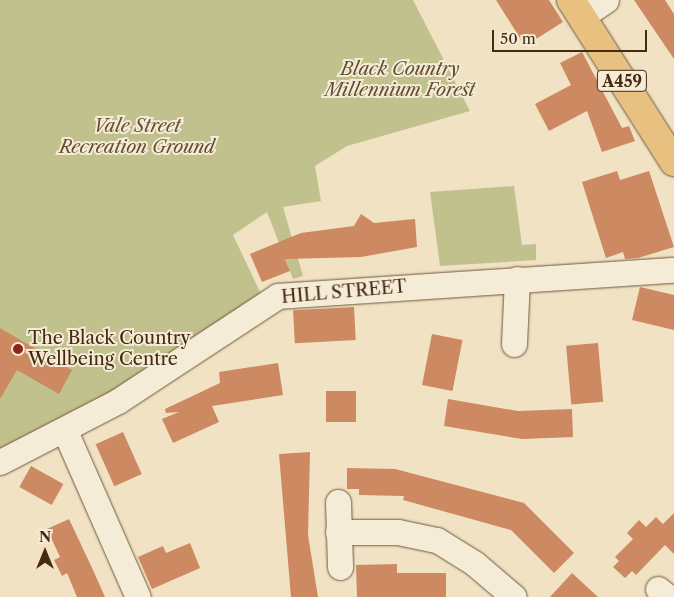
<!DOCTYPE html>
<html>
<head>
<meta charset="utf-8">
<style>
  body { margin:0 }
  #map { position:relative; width:674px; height:597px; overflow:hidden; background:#f0e2c2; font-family:"Libre Caslon Text",serif }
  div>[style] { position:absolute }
  .green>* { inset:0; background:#c1c18e }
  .building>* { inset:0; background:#cc8962; transform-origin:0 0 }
  .roads { filter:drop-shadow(0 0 1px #70573d) drop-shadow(0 0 1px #70573d) }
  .minor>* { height:25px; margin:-12.5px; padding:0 12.5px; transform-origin:12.5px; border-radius:12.5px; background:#f5ecd7 }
  .major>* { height:28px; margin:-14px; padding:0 14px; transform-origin:14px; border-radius:14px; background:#e8c181 }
  .dots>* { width:14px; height:14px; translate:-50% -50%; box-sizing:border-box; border:2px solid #f5ecd7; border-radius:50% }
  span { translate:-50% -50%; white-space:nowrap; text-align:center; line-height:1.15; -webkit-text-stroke:4px #f5ecd7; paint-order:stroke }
  .shield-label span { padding:1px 4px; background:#f5ecd7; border:1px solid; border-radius:4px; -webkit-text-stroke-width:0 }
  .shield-label { font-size:16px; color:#462911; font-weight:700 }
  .park-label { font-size:18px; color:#654f30; font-style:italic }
  .street-label { font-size:18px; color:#462911 }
  .poi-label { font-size:18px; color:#462911 }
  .left { translate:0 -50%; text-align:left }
  .north { position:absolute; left:20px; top:527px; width:50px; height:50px; -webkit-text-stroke:4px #f5ecd7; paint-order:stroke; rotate:0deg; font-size:14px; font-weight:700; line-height:20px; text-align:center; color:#462911 }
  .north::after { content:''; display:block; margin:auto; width:18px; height:22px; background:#462911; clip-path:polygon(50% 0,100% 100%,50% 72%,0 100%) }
  .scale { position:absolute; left:492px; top:30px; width:155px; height:22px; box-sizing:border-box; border:2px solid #462911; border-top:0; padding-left:6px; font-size:15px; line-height:18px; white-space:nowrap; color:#462911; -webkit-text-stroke:4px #f5ecd7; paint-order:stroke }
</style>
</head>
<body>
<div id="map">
  <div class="green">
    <i style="clip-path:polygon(0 0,413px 0,470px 111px,347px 146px,315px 166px,321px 201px,283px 207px,303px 276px,293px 279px,267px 212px,233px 235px,261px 294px,82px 415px,0 452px)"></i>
    <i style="clip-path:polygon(514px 186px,522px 245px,536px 244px,536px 260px,440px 266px,430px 192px)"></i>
  </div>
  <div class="building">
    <i style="clip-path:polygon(496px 0,549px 0,563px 22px,525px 46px)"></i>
    <i style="clip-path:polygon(634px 0,665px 0,674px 14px,674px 59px)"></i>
    <i style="clip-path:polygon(582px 52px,622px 128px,629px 126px,635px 141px,602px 152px,587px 111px,549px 131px,535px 104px,571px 85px,560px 63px)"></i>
    <i style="clip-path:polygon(617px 171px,620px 180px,649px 171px,674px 247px,638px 258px,625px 259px,623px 252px,606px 258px,582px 182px)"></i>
    <i style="clip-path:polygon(361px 214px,374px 223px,415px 219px,417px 247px,361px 257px,285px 259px,290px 271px,262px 282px,250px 254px,301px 233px,354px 226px)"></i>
    <i style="clip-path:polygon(640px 287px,674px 295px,674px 330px,632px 320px)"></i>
    <i style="left:354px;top:307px;width:33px;height:61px;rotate:87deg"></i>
    <i style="clip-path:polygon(0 328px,72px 370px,59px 394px,17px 370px,0 399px)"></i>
    <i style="left:432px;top:334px;width:31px;height:52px;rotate:11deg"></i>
    <i style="left:598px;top:343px;width:59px;height:32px;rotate:85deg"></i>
    <i style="clip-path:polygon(278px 363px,283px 395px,212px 406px,219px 422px,173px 443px,162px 419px,179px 412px,166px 413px,165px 409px,220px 383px,219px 372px)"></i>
    <i style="left:326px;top:391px;width:30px;height:31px"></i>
    <i style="clip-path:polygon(448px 399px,518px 411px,572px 409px,573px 437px,522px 439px,444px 426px)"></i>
    <i style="left:123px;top:432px;width:46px;height:30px;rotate:66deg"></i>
    <i style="clip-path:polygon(310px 452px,308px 535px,318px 597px,291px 597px,279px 454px)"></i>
    <i style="left:31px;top:466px;width:37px;height:24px;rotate:29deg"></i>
    <i style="clip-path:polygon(347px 468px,395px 469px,524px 503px,574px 553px,554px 573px,511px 530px,403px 500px,404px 496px,359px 495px,359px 489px,347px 489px)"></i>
    <i style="clip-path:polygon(674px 513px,674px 554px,665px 545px,636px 575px,632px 571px,625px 578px,613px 567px,619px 561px,615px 557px,633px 539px,627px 533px,639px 520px,646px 527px,656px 517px,663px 524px)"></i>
    <i style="clip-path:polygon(69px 519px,93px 570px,105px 597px,77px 597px,67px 573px,62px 576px,54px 560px,60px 557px,47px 529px)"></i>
    <i style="clip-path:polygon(190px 543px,200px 568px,152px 589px,138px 557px,163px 546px,166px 553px)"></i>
    <i style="clip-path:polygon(397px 564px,397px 573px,446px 573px,446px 597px,357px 597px,356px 565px)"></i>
    <i style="clip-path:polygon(572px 573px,598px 597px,550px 597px)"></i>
  </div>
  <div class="roads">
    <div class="minor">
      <i style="left:581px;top:17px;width:30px;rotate:-34deg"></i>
      <i style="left:514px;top:344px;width:65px;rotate:-87.4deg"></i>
      <i style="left:65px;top:431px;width:181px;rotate:66.3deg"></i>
      <i style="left:0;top:462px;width:133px;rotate:-27.3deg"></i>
      <i style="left:118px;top:401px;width:191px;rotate:-33.3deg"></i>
      <i style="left:278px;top:296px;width:397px;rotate:-3.8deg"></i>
      <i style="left:338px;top:502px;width:65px;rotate:88.2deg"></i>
      <i style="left:338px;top:532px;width:60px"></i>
      <i style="left:398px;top:532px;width:40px;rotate:12deg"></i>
      <i style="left:437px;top:540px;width:44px;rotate:31.9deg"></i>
      <i style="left:474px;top:563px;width:52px;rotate:40.4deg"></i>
      <i style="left:658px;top:589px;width:13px;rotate:39deg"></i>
    </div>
    <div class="major">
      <i style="left:571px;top:0;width:192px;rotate:57.6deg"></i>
    </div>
  </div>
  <div class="dots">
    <i style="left:18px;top:349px;background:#8f2418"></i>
  </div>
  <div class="shield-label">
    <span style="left:622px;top:81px">A459</span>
  </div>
  <div class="park-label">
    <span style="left:400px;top:80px">Black Country<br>Millennium Forest</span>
    <span style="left:137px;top:137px">Vale Street<br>Recreation Ground</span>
  </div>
  <div class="street-label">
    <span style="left:344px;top:292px;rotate:-5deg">HILL STREET</span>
  </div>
  <div class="poi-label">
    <span class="left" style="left:28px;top:349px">The Black Country<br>Wellbeing Centre</span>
  </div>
  <div class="north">N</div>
  <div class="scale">50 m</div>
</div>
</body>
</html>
